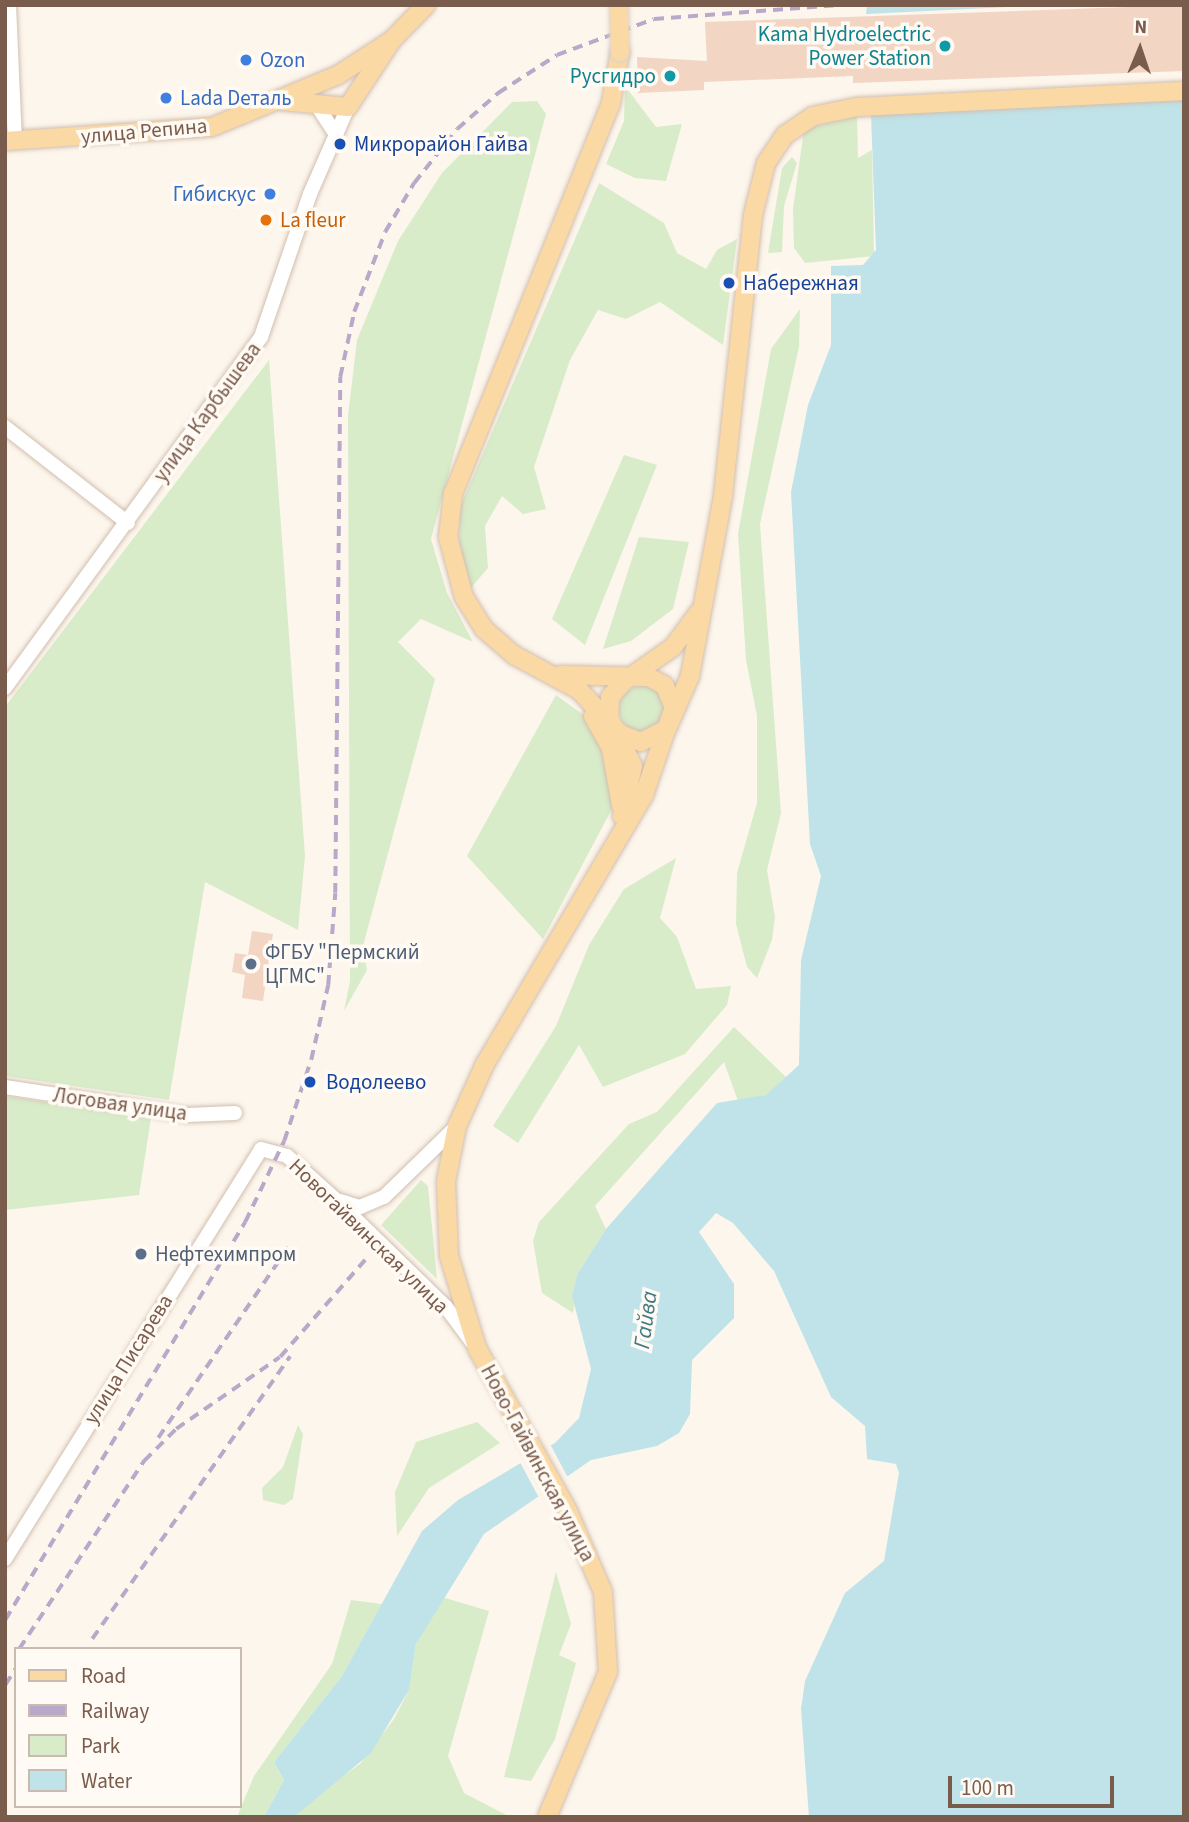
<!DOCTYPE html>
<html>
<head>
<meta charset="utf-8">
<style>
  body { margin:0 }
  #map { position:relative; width:1189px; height:1822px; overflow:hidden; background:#fdf6ec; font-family:"Source Sans 3",sans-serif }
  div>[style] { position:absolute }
  .green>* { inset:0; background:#d8ecc9 }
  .round { border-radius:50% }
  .water>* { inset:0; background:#bfe3e8 }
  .pier>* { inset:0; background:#fdf6ec; transform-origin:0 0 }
  .building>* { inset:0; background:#f3d5c3 }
  .roads { filter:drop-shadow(0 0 2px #d1beb0) drop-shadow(0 0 2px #d1beb0) }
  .minor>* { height:14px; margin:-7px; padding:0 7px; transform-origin:7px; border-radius:7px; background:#fff }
  .major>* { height:18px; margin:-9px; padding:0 9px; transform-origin:9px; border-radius:9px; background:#fbd9a5 }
  .rail>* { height:3.5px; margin-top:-1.75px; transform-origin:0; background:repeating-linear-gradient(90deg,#b9a8c9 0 10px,transparent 0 17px) }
  .bridges { filter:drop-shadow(0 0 2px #dad1cd) drop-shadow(0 0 2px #dad1cd) }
  .major-bridge>* { height:18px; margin:-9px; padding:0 9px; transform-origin:9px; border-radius:9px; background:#fbd9a5 }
  .dots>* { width:19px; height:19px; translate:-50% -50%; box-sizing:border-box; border:4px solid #fffaf3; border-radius:50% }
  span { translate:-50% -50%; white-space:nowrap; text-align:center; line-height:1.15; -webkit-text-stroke:7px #fffaf3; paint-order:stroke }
  .culture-label { font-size:21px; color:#0d838f }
  .right { translate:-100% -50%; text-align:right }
  .shop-label { font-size:21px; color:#366cbe }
  .left { translate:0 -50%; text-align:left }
  .street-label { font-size:21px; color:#7a5c4d }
  .transit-label { font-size:21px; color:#164399 }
  .food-label { font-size:21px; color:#c56008 }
  .service-label { font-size:21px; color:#4e5e75 }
  .water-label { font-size:23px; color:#437c86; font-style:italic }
  .frame { position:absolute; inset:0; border:7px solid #7a5c4d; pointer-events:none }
  .legend { position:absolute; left:14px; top:1647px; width:228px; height:161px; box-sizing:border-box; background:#fffaf3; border:2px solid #cabbb1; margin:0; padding:9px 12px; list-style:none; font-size:21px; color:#7a5c4d }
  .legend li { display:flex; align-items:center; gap:14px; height:35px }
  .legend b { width:35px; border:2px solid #cabbb1 }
  .north { position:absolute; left:1105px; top:14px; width:70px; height:70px; -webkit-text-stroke:5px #fffaf3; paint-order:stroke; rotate:2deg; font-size:19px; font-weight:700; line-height:28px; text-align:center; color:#7a5c4d }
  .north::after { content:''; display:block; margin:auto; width:24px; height:32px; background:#7a5c4d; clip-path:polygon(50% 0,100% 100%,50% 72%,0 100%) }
  .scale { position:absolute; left:948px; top:1776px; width:166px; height:32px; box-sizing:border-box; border:4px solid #7a5c4d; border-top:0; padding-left:9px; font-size:21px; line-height:24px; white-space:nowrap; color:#7a5c4d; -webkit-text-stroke:5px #fffaf3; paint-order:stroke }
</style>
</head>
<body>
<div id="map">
  <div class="green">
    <i style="clip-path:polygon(625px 86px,656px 127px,682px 124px,666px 181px,635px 178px,606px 164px,624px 121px)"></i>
    <i style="clip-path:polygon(537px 101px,546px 114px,431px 539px,447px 593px,473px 642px,421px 619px,398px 642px,435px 679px,363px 946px,367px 970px,344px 1011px,350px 981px,348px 416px,357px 340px,398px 241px,442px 173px,512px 102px)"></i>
    <i style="clip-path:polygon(857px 116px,858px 158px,872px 150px,874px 256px,805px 263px,794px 248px,793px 209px,804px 129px)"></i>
    <i style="clip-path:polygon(792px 157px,797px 163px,784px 206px,782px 252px,768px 253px,782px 168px)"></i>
    <i style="clip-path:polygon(599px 183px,664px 223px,677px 253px,706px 269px,717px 250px,737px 239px,723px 345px,660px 302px,626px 319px,598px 310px,570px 360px,534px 467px,546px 509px,523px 514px,502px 496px,485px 526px,488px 568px,470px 589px,459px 544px,460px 507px)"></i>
    <i style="clip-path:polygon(800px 309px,799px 347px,760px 524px,781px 813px,767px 870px,775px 917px,772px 940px,757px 978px,747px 967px,736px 924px,737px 873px,757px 803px,757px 716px,746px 660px,738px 534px,771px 349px)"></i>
    <i style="clip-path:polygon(269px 360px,305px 856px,298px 930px,205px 882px,169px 1100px,5px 1076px,5px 707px)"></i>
    <i style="clip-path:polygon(624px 455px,657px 465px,585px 645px,552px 619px)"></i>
    <i style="clip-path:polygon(639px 537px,689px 542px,673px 609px,631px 641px,603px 649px)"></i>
    <i class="round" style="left:619px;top:686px;width:46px;height:46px"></i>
    <i style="clip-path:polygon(556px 695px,585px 716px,603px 741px,613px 807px,543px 939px,467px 856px)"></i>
    <i style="clip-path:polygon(676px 858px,660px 918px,677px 937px,696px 989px,731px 986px,727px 1005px,685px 1054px,603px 1087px,579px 1045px,518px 1143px,493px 1126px,556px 1026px,589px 945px,624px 889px)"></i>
    <i style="clip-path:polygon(734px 1027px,787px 1078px,766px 1095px,738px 1101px,724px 1062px,595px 1206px,606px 1229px,578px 1273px,573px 1313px,542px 1293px,533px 1241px,539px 1222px,629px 1124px,657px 1112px)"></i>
    <i style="clip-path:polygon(5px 1096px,151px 1118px,139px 1195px,5px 1210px)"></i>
    <i style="clip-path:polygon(421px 1180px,428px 1186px,437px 1279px,381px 1225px)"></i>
    <i style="clip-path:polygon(477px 1422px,500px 1443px,429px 1488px,397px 1536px,395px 1492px,416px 1442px)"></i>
    <i style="clip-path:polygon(298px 1425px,303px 1434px,293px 1499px,284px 1505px,263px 1500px,262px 1488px,283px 1467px)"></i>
    <i style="clip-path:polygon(556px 1572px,571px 1624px,559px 1655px,576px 1663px,555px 1739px,531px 1781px,504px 1777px)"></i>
    <i style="clip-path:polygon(442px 1597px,489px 1611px,448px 1756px,464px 1793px,510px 1817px,294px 1817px,308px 1801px,360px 1764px,394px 1719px,409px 1690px,416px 1644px)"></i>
    <i style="clip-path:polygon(351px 1600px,382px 1604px,342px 1676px,274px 1762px,284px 1780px,264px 1817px,237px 1817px,254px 1776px,332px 1664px)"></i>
  </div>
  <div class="water">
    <i style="clip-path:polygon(867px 5px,1051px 5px,866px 14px)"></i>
    <i style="clip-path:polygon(1184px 100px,1184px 1817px,809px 1817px,801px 1709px,805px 1681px,845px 1593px,884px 1561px,899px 1473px,896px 1464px,867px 1459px,865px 1426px,831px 1397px,774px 1271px,733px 1223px,716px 1213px,699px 1232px,734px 1284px,734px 1318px,692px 1360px,690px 1414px,679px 1433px,657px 1446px,591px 1460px,484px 1534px,416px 1644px,409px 1690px,371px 1753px,294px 1817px,264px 1817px,284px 1780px,274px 1762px,342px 1676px,422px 1531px,458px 1500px,555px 1443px,579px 1418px,591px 1369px,572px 1296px,578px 1273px,606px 1229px,717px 1103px,766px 1095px,799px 1065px,801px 960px,821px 876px,810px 844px,791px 492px,808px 405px,831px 345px,831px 266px,863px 265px,876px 250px,871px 115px)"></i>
  </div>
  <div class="pier">
    <i style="left:549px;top:1442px;width:43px;height:35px;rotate:62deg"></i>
  </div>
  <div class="building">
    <i style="clip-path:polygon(1184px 5px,1184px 71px,853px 83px,853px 76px,704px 82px,704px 90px,638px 93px,637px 57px,707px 61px,705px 22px)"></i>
    <i style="clip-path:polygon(252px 931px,273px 934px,263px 1001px,242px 998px,245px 975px,232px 972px,235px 953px,248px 955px)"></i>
  </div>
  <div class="roads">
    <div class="minor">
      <i style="left:9px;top:5px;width:136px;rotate:87.5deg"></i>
      <i style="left:318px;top:107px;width:31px;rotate:57deg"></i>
      <i style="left:5px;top:427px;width:156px;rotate:38deg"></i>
      <i style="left:5px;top:688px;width:434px;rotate:-53.9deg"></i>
      <i style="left:261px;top:337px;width:151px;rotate:-71.1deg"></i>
      <i style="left:310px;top:194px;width:95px;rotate:-66.4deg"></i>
      <i style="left:5px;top:1087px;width:184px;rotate:8.7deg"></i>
      <i style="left:187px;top:1115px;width:48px;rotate:-2.4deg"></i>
      <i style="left:340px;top:1201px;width:21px;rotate:17deg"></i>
      <i style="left:360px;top:1207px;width:26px;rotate:-23deg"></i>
      <i style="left:384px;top:1197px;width:102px;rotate:-44.2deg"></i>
      <i style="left:5px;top:1559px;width:483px;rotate:-58deg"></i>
      <i style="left:261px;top:1149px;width:27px;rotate:15deg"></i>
      <i style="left:287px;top:1156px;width:66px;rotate:41.9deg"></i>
      <i style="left:336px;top:1200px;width:153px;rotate:44.2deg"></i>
      <i style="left:446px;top:1307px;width:44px;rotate:53.4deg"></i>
    </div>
    <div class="major">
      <i style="left:620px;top:52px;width:52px;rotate:100deg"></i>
      <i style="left:611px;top:103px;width:422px;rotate:112deg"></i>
      <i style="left:453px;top:494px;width:43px;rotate:96.6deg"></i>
      <i style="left:448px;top:537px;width:62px;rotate:75.1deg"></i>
      <i style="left:464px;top:597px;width:38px;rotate:58deg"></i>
      <i style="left:484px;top:629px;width:40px;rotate:41deg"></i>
      <i style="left:514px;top:655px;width:74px;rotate:28.3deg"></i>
      <i style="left:579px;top:690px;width:60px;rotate:47deg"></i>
      <i style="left:620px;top:734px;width:22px;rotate:21deg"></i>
      <i style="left:641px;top:742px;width:29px;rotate:-27deg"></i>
      <i style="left:667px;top:729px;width:58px;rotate:-66.5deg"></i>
      <i style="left:690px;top:676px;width:183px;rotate:-79.6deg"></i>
      <i style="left:723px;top:496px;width:283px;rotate:-83.9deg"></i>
      <i style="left:753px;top:215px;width:54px;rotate:-76deg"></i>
      <i style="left:766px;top:163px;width:34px;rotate:-56deg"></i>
      <i style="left:785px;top:135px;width:34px;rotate:-34deg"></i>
      <i style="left:813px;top:116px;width:45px;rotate:-11.6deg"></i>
      <i style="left:857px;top:107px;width:327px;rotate:-2.8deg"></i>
      <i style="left:282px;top:101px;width:66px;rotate:5.2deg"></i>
      <i style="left:348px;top:107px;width:80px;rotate:-56.7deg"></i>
      <i style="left:392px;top:40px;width:49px;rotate:-45.8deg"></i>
      <i style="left:5px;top:141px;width:207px;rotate:-3.9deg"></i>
      <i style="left:212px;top:127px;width:136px;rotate:-22.4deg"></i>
      <i style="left:338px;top:75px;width:64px;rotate:-32.9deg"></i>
      <i style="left:593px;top:716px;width:38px;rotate:61deg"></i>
      <i style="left:611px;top:749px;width:57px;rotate:79.9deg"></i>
      <i style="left:622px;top:816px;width:51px;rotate:-77.6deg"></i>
      <i style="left:633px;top:766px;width:54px;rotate:-116.6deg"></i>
      <i style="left:609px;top:718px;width:21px;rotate:-87deg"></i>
      <i style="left:610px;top:697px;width:20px;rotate:-49deg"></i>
      <i style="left:623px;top:682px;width:61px;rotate:-35deg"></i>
      <i style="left:673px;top:647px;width:44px;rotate:-53.4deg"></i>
      <i style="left:547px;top:1817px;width:157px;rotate:-67.2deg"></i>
      <i style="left:608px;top:1672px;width:80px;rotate:-93.6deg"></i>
      <i style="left:603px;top:1592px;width:88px;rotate:-113.4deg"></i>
      <i style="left:568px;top:1511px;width:187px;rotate:-119.2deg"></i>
      <i style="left:477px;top:1348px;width:96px;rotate:-106.9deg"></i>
      <i style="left:449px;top:1256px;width:75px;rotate:-92.3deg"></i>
      <i style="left:446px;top:1181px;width:56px;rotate:-78.7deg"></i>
      <i style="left:457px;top:1126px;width:68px;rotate:-65.7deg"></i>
      <i style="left:485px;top:1064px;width:312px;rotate:-59.4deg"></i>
      <i style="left:644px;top:795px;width:93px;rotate:-71.2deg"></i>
      <i style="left:674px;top:707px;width:24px;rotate:-114deg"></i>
      <i style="left:664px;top:685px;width:18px;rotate:-153deg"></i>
      <i style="left:648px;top:677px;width:87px;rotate:-178.7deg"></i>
    </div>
  </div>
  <div class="rail">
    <i style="left:158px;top:1438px;width:232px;rotate:-55.7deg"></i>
    <i style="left:5px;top:1620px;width:465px;rotate:-58.9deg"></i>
    <i style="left:245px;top:1222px;width:90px;rotate:-64.3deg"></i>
    <i style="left:284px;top:1141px;width:85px;rotate:-71.6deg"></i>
    <i style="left:311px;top:1060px;width:77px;rotate:-77.2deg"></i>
    <i style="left:328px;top:985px;width:92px;rotate:-85.6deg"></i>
    <i style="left:335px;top:893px;width:516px;rotate:-89.44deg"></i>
    <i style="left:340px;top:377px;width:66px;rotate:-77.8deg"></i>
    <i style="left:354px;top:312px;width:86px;rotate:-68.8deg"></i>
    <i style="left:385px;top:232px;width:57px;rotate:-59.4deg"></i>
    <i style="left:414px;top:183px;width:69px;rotate:-51.5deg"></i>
    <i style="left:457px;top:129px;width:55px;rotate:-41.3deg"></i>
    <i style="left:498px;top:93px;width:70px;rotate:-32.8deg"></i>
    <i style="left:557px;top:55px;width:103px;rotate:-20.4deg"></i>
    <i style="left:654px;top:19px;width:189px;rotate:-4.3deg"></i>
    <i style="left:92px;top:1639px;width:345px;rotate:-55deg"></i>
    <i style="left:19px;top:1649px;width:226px;rotate:-56.4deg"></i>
    <i style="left:144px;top:1461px;width:45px;rotate:-45deg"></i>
    <i style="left:176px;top:1429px;width:126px;rotate:-34.7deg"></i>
    <i style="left:280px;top:1357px;width:129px;rotate:-48.8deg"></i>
    <i style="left:5px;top:1685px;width:20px;rotate:-57deg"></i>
  </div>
  <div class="bridges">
    <div class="major-bridge">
      <i style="left:619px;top:6px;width:46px;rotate:88.8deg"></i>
    </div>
  </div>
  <div class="dots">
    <i style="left:945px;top:46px;background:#0f9aa8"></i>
    <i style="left:246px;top:60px;background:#3f7fe0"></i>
    <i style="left:670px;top:76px;background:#0f9aa8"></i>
    <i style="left:166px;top:98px;background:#3f7fe0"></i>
    <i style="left:340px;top:144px;background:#1a4fb4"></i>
    <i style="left:270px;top:194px;background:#3f7fe0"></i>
    <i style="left:266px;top:220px;background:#e8710a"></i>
    <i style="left:729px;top:283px;background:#1a4fb4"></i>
    <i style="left:251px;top:964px;background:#5c6f8a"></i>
    <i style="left:310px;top:1082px;background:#1a4fb4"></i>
    <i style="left:141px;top:1254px;background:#5c6f8a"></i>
  </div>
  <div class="culture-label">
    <span class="right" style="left:931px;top:46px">Kama Hydroelectric<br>Power Station</span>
    <span class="right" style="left:656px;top:76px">Русгидро</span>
  </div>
  <div class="shop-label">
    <span class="left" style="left:260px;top:60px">Ozon</span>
    <span class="left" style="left:180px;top:98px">Lada Dеталь</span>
    <span class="right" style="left:256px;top:194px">Гибискус</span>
  </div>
  <div class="street-label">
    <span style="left:144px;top:131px;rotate:-5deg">улица Репина</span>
    <span style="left:207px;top:412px;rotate:-54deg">улица Карбышева</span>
    <span style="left:120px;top:1104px;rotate:8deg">Логовая улица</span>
    <span style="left:369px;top:1236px;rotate:44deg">Новогайвинская улица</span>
    <span style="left:128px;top:1359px;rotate:-58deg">улица Писарева</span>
    <span style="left:538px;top:1463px;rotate:62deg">Ново-Гайвинская улица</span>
  </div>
  <div class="transit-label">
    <span class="left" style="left:354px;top:144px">Микрорайон Гайва</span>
    <span class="left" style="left:743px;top:283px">Набережная</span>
    <span class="left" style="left:326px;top:1082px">Водолеево</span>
  </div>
  <div class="food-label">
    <span class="left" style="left:280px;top:220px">La fleur</span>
  </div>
  <div class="service-label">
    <span class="left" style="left:265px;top:964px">ФГБУ "Пермский<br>ЦГМС"</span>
    <span class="left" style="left:155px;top:1254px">Нефтехимпром</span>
  </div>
  <div class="water-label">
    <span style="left:646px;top:1320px;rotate:-82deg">Гайва</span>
  </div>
  <div class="frame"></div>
  <ul class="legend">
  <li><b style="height:9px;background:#fbd9a5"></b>Road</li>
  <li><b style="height:9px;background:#b9a8c9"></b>Railway</li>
  <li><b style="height:19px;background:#d8ecc9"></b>Park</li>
  <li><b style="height:19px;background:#bfe3e8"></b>Water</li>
  </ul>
  <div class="north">N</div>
  <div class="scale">100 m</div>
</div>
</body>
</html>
